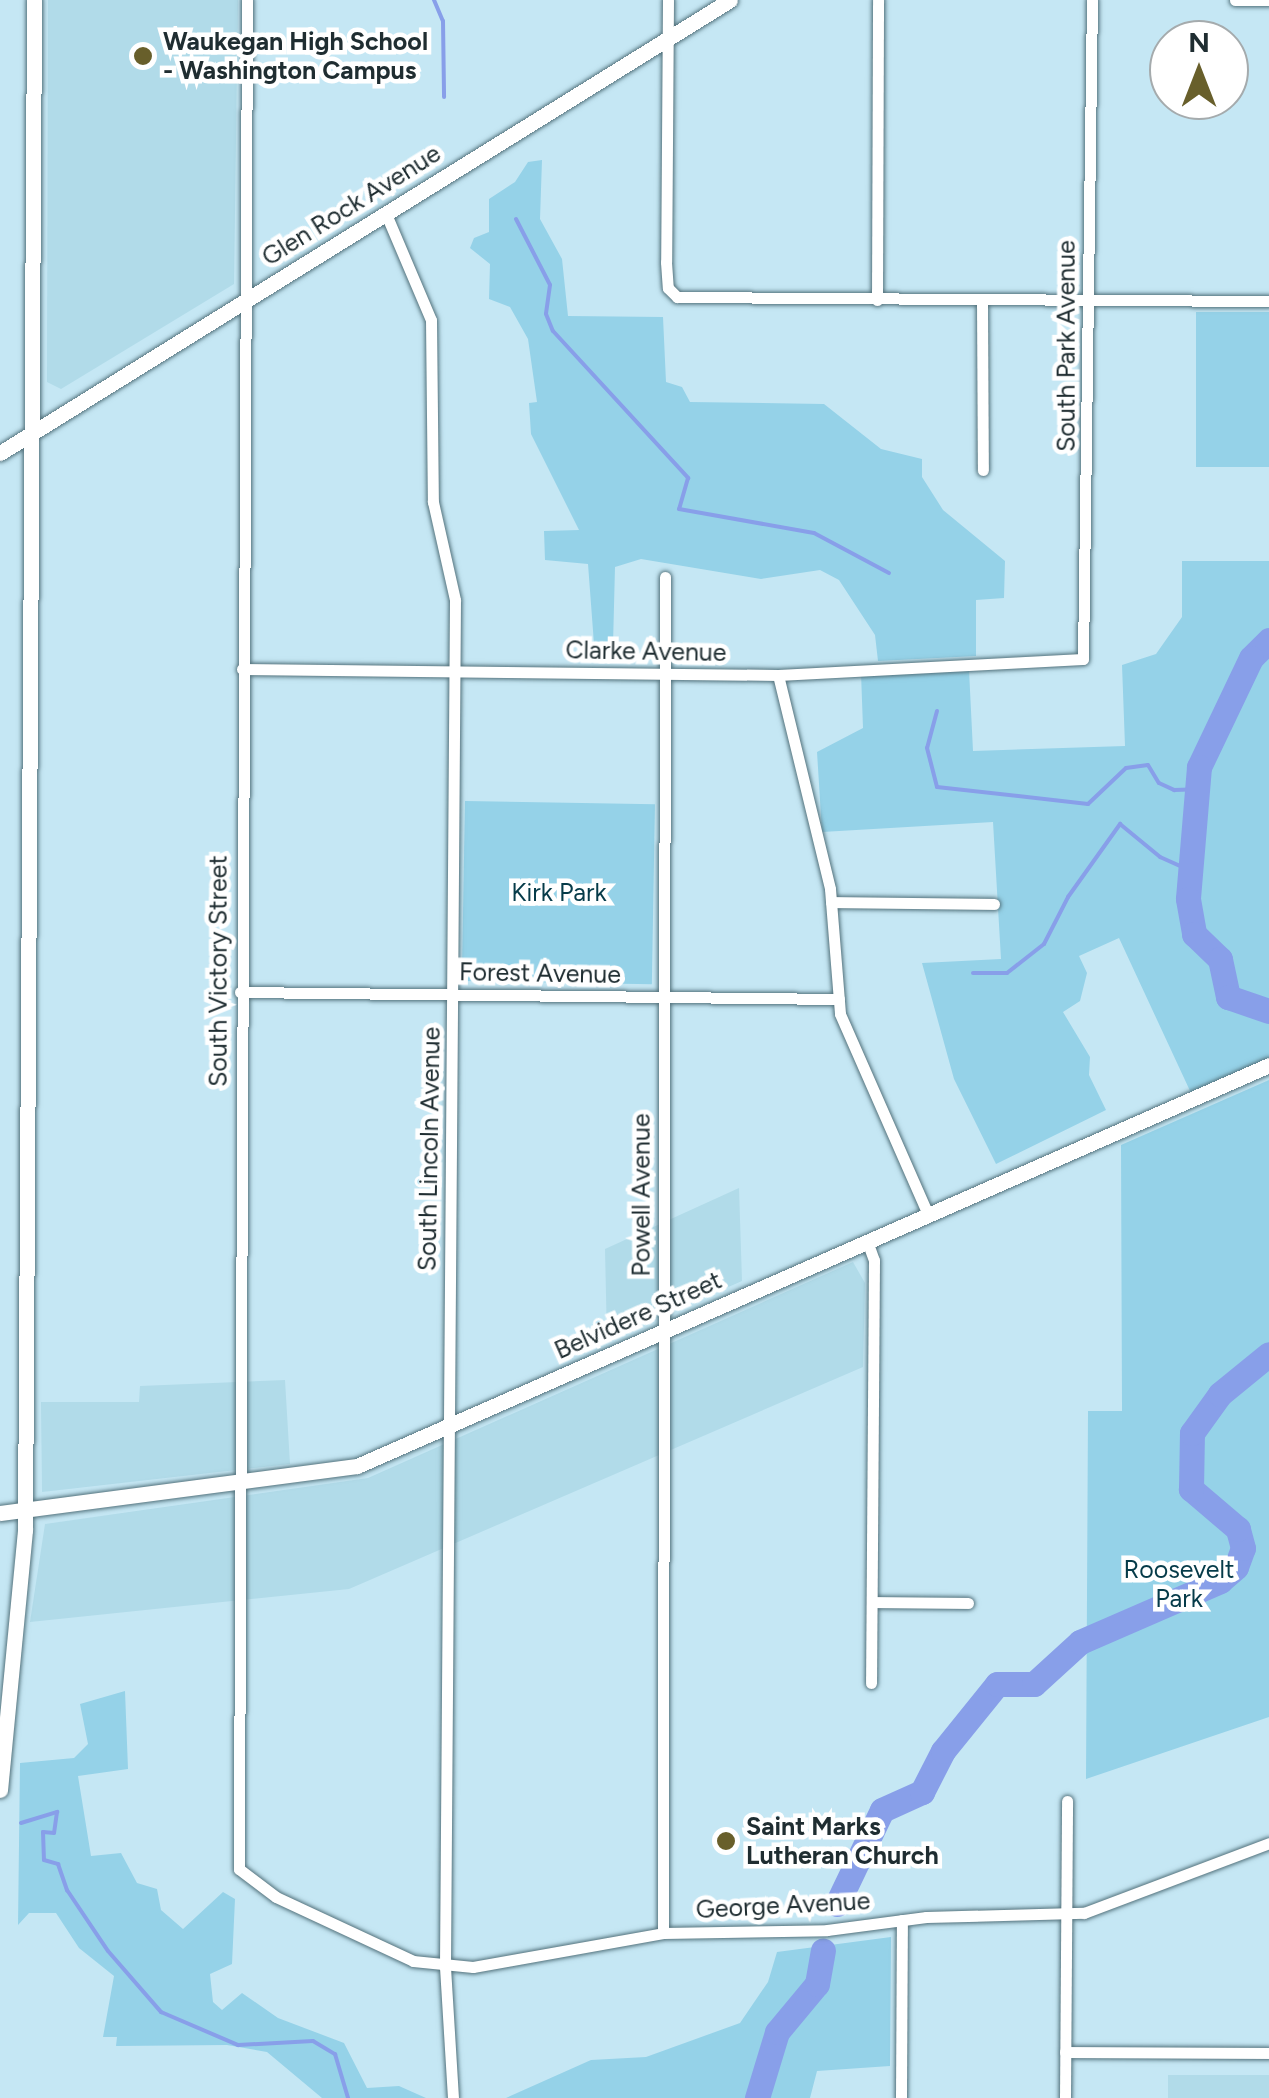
<!DOCTYPE html>
<html>
<head>
<meta charset="utf-8">
<style>
  body { margin:0 }
  #map { position:relative; width:1269px; height:2098px; overflow:hidden; background:#c5e7f4; font-family:Figtree,sans-serif }
  div>[style] { position:absolute }
  .built>* { inset:0; background:#b1dbe9; transform-origin:0 0 }
  .green>* { inset:0; background:#95d2e8; transform-origin:0 0 }
  .stream>* { height:4px; margin:-2px; padding:0 2px; transform-origin:2px; border-radius:2px; background:#889fe9 }
  .river>* { height:25px; margin:-12.5px; padding:0 12.5px; transform-origin:12.5px; border-radius:12.5px; background:#889fe9 }
  .roads { filter:drop-shadow(0 0 2px #53727c) drop-shadow(0 0 2px #53727c) }
  .street>* { height:11px; margin:-5.5px; padding:0 5.5px; transform-origin:5.5px; border-radius:5.5px; background:#fff }
  .secondary>* { height:15px; margin:-7.5px; padding:0 7.5px; transform-origin:7.5px; border-radius:7.5px; background:#fff }
  .dots>* { width:28px; height:28px; translate:-50% -50%; box-sizing:border-box; border:5px solid #fff; border-radius:50% }
  span { translate:-50% -50%; white-space:nowrap; text-align:center; line-height:1.15; -webkit-text-stroke:9px #fff; paint-order:stroke }
  .poi-label { font-size:25px; color:#1f2d31; font-weight:700 }
  .left { translate:0 -50%; text-align:left }
  .street-label { font-size:25px; color:#1f2d31 }
  .park-label { font-size:25px; color:#063b49 }
  .north { position:absolute; left:1149px; top:20px; width:100px; height:100px; box-sizing:border-box; background:#fff; border:2px solid #a5abad; border-radius:50%; rotate:0deg; font-size:28px; font-weight:700; line-height:40px; text-align:center; color:#1f2d31 }
  .north::after { content:''; display:block; margin:auto; width:35px; height:45px; background:#685f2b; clip-path:polygon(50% 0,100% 100%,50% 72%,0 100%) }
</style>
</head>
<body>
<div id="map">
  <div class="built">
    <i style="clip-path:polygon(48px 0,238px 0,234px 284px,61px 389px,47px 382px)"></i>
    <i style="clip-path:polygon(739px 1188px,742px 1281px,607px 1340px,605px 1249px)"></i>
    <i style="clip-path:polygon(853px 1262px,865px 1283px,863px 1367px,349px 1589px,30px 1622px,45px 1524px,368px 1478px)"></i>
    <i style="clip-path:polygon(285px 1380px,290px 1464px,42px 1492px,41px 1402px,139px 1402px,140px 1386px)"></i>
    <i style="left:1269px;top:2075px;width:23px;height:101px;rotate:90deg"></i>
  </div>
  <div class="green">
    <i style="clip-path:polygon(542px 160px,540px 219px,562px 259px,568px 316px,663px 317px,666px 382px,682px 387px,690px 402px,824px 404px,881px 449px,922px 459px,922px 477px,943px 510px,1005px 561px,1004px 598px,976px 600px,976px 656px,878px 661px,875px 635px,839px 580px,820px 570px,761px 579px,641px 559px,615px 567px,613px 645px,594px 644px,588px 564px,545px 560px,544px 531px,579px 530px,531px 434px,529px 403px,537px 402px,528px 339px,510px 307px,489px 299px,490px 264px,470px 248px,474px 238px,489px 232px,489px 199px,515px 182px,528px 162px)"></i>
    <i style="left:1196px;top:312px;width:73px;height:155px"></i>
    <i style="clip-path:polygon(1182px 561px,1269px 561px,1269px 1058px,1191px 1093px,1119px 938px,1079px 956px,1087px 973px,1080px 1001px,1063px 1012px,1090px 1057px,1089px 1075px,1106px 1110px,996px 1164px,954px 1079px,922px 963px,1001px 959px,993px 822px,822px 832px,817px 752px,863px 728px,861px 673px,969px 670px,973px 751px,1125px 746px,1122px 665px,1156px 654px,1182px 617px)"></i>
    <i style="left:465px;top:801px;width:190px;height:180px;rotate:1deg"></i>
    <i style="clip-path:polygon(1269px 1080px,1269px 1717px,1086px 1779px,1088px 1411px,1122px 1411px,1121px 1145px)"></i>
    <i style="clip-path:polygon(125px 1691px,128px 1769px,78px 1776px,91px 1856px,121px 1853px,137px 1883px,157px 1889px,161px 1910px,183px 1929px,223px 1892px,235px 1899px,232px 1964px,210px 1974px,213px 2002px,222px 2010px,242px 1993px,278px 2018px,344px 2043px,367px 2088px,399px 2086px,426px 2098px,322px 2098px,267px 2052px,227px 2045px,116px 2046px,117px 2037px,103px 2037px,114px 1976px,79px 1948px,56px 1913px,29px 1913px,18px 1925px,20px 1763px,74px 1758px,88px 1744px,80px 1704px)"></i>
    <i style="clip-path:polygon(891px 1937px,890px 2066px,817px 2071px,810px 2098px,506px 2098px,591px 2060px,646px 2057px,740px 2023px,768px 1982px,777px 1952px)"></i>
  </div>
  <div class="stream">
    <i style="left:434px;top:0;width:23px;rotate:67deg"></i>
    <i style="left:443px;top:21px;width:76px;rotate:89.2deg"></i>
    <i style="left:516px;top:219px;width:74px;rotate:62.7deg"></i>
    <i style="left:550px;top:285px;width:29px;rotate:98deg"></i>
    <i style="left:546px;top:314px;width:18px;rotate:68deg"></i>
    <i style="left:553px;top:331px;width:200px;rotate:47.4deg"></i>
    <i style="left:688px;top:478px;width:32px;rotate:106deg"></i>
    <i style="left:679px;top:509px;width:137px;rotate:10.1deg"></i>
    <i style="left:814px;top:533px;width:85px;rotate:28.1deg"></i>
    <i style="left:937px;top:711px;width:38px;rotate:105deg"></i>
    <i style="left:927px;top:748px;width:40px;rotate:75.6deg"></i>
    <i style="left:937px;top:787px;width:152px;rotate:6.4deg"></i>
    <i style="left:1088px;top:804px;width:52px;rotate:-43.5deg"></i>
    <i style="left:1126px;top:768px;width:22px;rotate:-8deg"></i>
    <i style="left:1148px;top:765px;width:21px;rotate:59deg"></i>
    <i style="left:1159px;top:783px;width:17px;rotate:25deg"></i>
    <i style="left:1174px;top:790px;width:24px;rotate:-2deg"></i>
    <i style="left:973px;top:973px;width:34px"></i>
    <i style="left:1007px;top:973px;width:47px;rotate:-38.1deg"></i>
    <i style="left:1044px;top:944px;width:53px;rotate:-62.9deg"></i>
    <i style="left:1068px;top:897px;width:90px;rotate:-54.5deg"></i>
    <i style="left:1120px;top:824px;width:52px;rotate:39.5deg"></i>
    <i style="left:1160px;top:857px;width:37px;rotate:24deg"></i>
    <i style="left:21px;top:1823px;width:38px;rotate:-17deg"></i>
    <i style="left:57px;top:1812px;width:21px;rotate:98deg"></i>
    <i style="left:54px;top:1833px;width:11px;rotate:-175deg"></i>
    <i style="left:43px;top:1832px;width:28px;rotate:88deg"></i>
    <i style="left:44px;top:1860px;width:15px;rotate:16deg"></i>
    <i style="left:58px;top:1864px;width:28px;rotate:71deg"></i>
    <i style="left:67px;top:1890px;width:73px;rotate:56.1deg"></i>
    <i style="left:108px;top:1951px;width:81px;rotate:49deg"></i>
    <i style="left:161px;top:2012px;width:84px;rotate:23.2deg"></i>
    <i style="left:238px;top:2045px;width:75px;rotate:-3.1deg"></i>
    <i style="left:313px;top:2041px;width:26px;rotate:31deg"></i>
    <i style="left:335px;top:2054px;width:46px;rotate:73.5deg"></i>
  </div>
  <div class="river">
    <i style="left:1269px;top:640px;width:25px;rotate:135deg"></i>
    <i style="left:1251px;top:658px;width:121px;rotate:115.5deg"></i>
    <i style="left:1199px;top:767px;width:132px;rotate:94.8deg"></i>
    <i style="left:1188px;top:899px;width:36px;rotate:80deg"></i>
    <i style="left:1194px;top:934px;width:36px;rotate:44deg"></i>
    <i style="left:1220px;top:959px;width:39px;rotate:78deg"></i>
    <i style="left:1228px;top:997px;width:43px;rotate:18.9deg"></i>
    <i style="left:837px;top:1904px;width:104px;rotate:-64.4deg"></i>
    <i style="left:882px;top:1810px;width:44px;rotate:-24.2deg"></i>
    <i style="left:922px;top:1792px;width:46px;rotate:-62.9deg"></i>
    <i style="left:943px;top:1751px;width:86px;rotate:-51.1deg"></i>
    <i style="left:997px;top:1684px;width:37px"></i>
    <i style="left:1034px;top:1684px;width:62px;rotate:-42.4deg"></i>
    <i style="left:1080px;top:1642px;width:153px;rotate:-23.5deg"></i>
    <i style="left:1220px;top:1581px;width:21px;rotate:-41deg"></i>
    <i style="left:1236px;top:1567px;width:20px;rotate:-70deg"></i>
    <i style="left:1243px;top:1548px;width:20px;rotate:-105deg"></i>
    <i style="left:1238px;top:1529px;width:62px;rotate:-139.6deg"></i>
    <i style="left:1191px;top:1489px;width:56px;rotate:-89deg"></i>
    <i style="left:1192px;top:1433px;width:48px;rotate:-54.3deg"></i>
    <i style="left:1220px;top:1394px;width:63px;rotate:-39.2deg"></i>
    <i style="left:757px;top:2098px;width:69px;rotate:-73.1deg"></i>
    <i style="left:777px;top:2032px;width:62px;rotate:-50.2deg"></i>
    <i style="left:817px;top:1984px;width:34px;rotate:-80deg"></i>
  </div>
  <div class="roads">
    <div class="street">
      <i style="left:247px;top:0;width:1869px;rotate:90.25deg"></i>
      <i style="left:239px;top:1869px;width:46px;rotate:37.1deg"></i>
      <i style="left:276px;top:1897px;width:151px;rotate:25deg"></i>
      <i style="left:413px;top:1961px;width:60px;rotate:5.7deg"></i>
      <i style="left:473px;top:1967px;width:193px;rotate:-10.1deg"></i>
      <i style="left:663px;top:1933px;width:164px;rotate:-1deg"></i>
      <i style="left:827px;top:1930px;width:100px;rotate:-7.5deg"></i>
      <i style="left:926px;top:1917px;width:158px;rotate:-1.5deg"></i>
      <i style="left:1084px;top:1913px;width:198px;rotate:-20.7deg"></i>
      <i style="left:668px;top:0;width:262px;rotate:90.4deg"></i>
      <i style="left:666px;top:262px;width:26px;rotate:86deg"></i>
      <i style="left:668px;top:288px;width:13px;rotate:45deg"></i>
      <i style="left:677px;top:297px;width:592px;rotate:0.39deg"></i>
      <i style="left:1235px;top:0;width:34px"></i>
      <i style="left:386px;top:214px;width:115px;rotate:67deg"></i>
      <i style="left:431px;top:320px;width:182px;rotate:89.4deg"></i>
      <i style="left:433px;top:502px;width:100px;rotate:77.3deg"></i>
      <i style="left:455px;top:600px;width:1367px;rotate:90.42deg"></i>
      <i style="left:445px;top:1967px;width:131px;rotate:86.5deg"></i>
      <i style="left:877px;top:300px;width:300px;rotate:-89.8deg"></i>
      <i style="left:982px;top:301px;width:169px;rotate:89.7deg"></i>
      <i style="left:242px;top:669px;width:536px;rotate:0.64deg"></i>
      <i style="left:778px;top:675px;width:305px;rotate:-3deg"></i>
      <i style="left:1083px;top:659px;width:659px;rotate:-89.22deg"></i>
      <i style="left:778px;top:675px;width:220px;rotate:76.3deg"></i>
      <i style="left:830px;top:889px;width:125px;rotate:85.4deg"></i>
      <i style="left:840px;top:1014px;width:219px;rotate:66.3deg"></i>
      <i style="left:831px;top:902px;width:163px;rotate:0.7deg"></i>
      <i style="left:240px;top:992px;width:599px;rotate:0.67deg"></i>
      <i style="left:867px;top:1241px;width:20px;rotate:70deg"></i>
      <i style="left:874px;top:1260px;width:423px;rotate:90.4deg"></i>
      <i style="left:872px;top:1602px;width:96px;rotate:0.6deg"></i>
      <i style="left:663px;top:1933px;width:1356px;rotate:-89.92deg"></i>
      <i style="left:1065px;top:2052px;width:204px;rotate:0.3deg"></i>
      <i style="left:901px;top:2098px;width:178px;rotate:-89.7deg"></i>
      <i style="left:1065px;top:2098px;width:297px;rotate:-89.6deg"></i>
    </div>
    <div class="secondary">
      <i style="left:0;top:453px;width:859px;rotate:-31.82deg"></i>
      <i style="left:0;top:1513px;width:360px;rotate:-7.5deg"></i>
      <i style="left:357px;top:1466px;width:996px;rotate:-23.73deg"></i>
      <i style="left:0;top:1790px;width:261px;rotate:-84.5deg"></i>
      <i style="left:25px;top:1530px;width:1530px;rotate:-89.66deg"></i>
    </div>
  </div>
  <div class="dots">
    <i style="left:143px;top:56px;background:#685f2b"></i>
    <i style="left:726px;top:1841px;background:#685f2b"></i>
  </div>
  <div class="poi-label">
    <span class="left" style="left:163px;top:56px">Waukegan High School<br>- Washington Campus</span>
    <span class="left" style="left:746px;top:1841px">Saint Marks<br>Lutheran Church</span>
  </div>
  <div class="street-label">
    <span style="left:351px;top:205px;rotate:-32deg">Glen Rock Avenue</span>
    <span style="left:1066px;top:346px;rotate:-90deg">South Park Avenue</span>
    <span style="left:646px;top:651px;rotate:1deg">Clarke Avenue</span>
    <span style="left:218px;top:971px;rotate:-90deg">South Victory Street</span>
    <span style="left:540px;top:973px;rotate:1deg">Forest Avenue</span>
    <span style="left:429px;top:1149px;rotate:-89deg">South Lincoln Avenue</span>
    <span style="left:641px;top:1195px;rotate:-90deg">Powell Avenue</span>
    <span style="left:638px;top:1315px;rotate:-24deg">Belvidere Street</span>
    <span style="left:783px;top:1905px;rotate:-3deg">George Avenue</span>
  </div>
  <div class="park-label">
    <span style="left:559px;top:892px">Kirk Park</span>
    <span style="left:1179px;top:1584px">Roosevelt<br>Park</span>
  </div>
  <div class="north">N</div>
</div>
</body>
</html>
